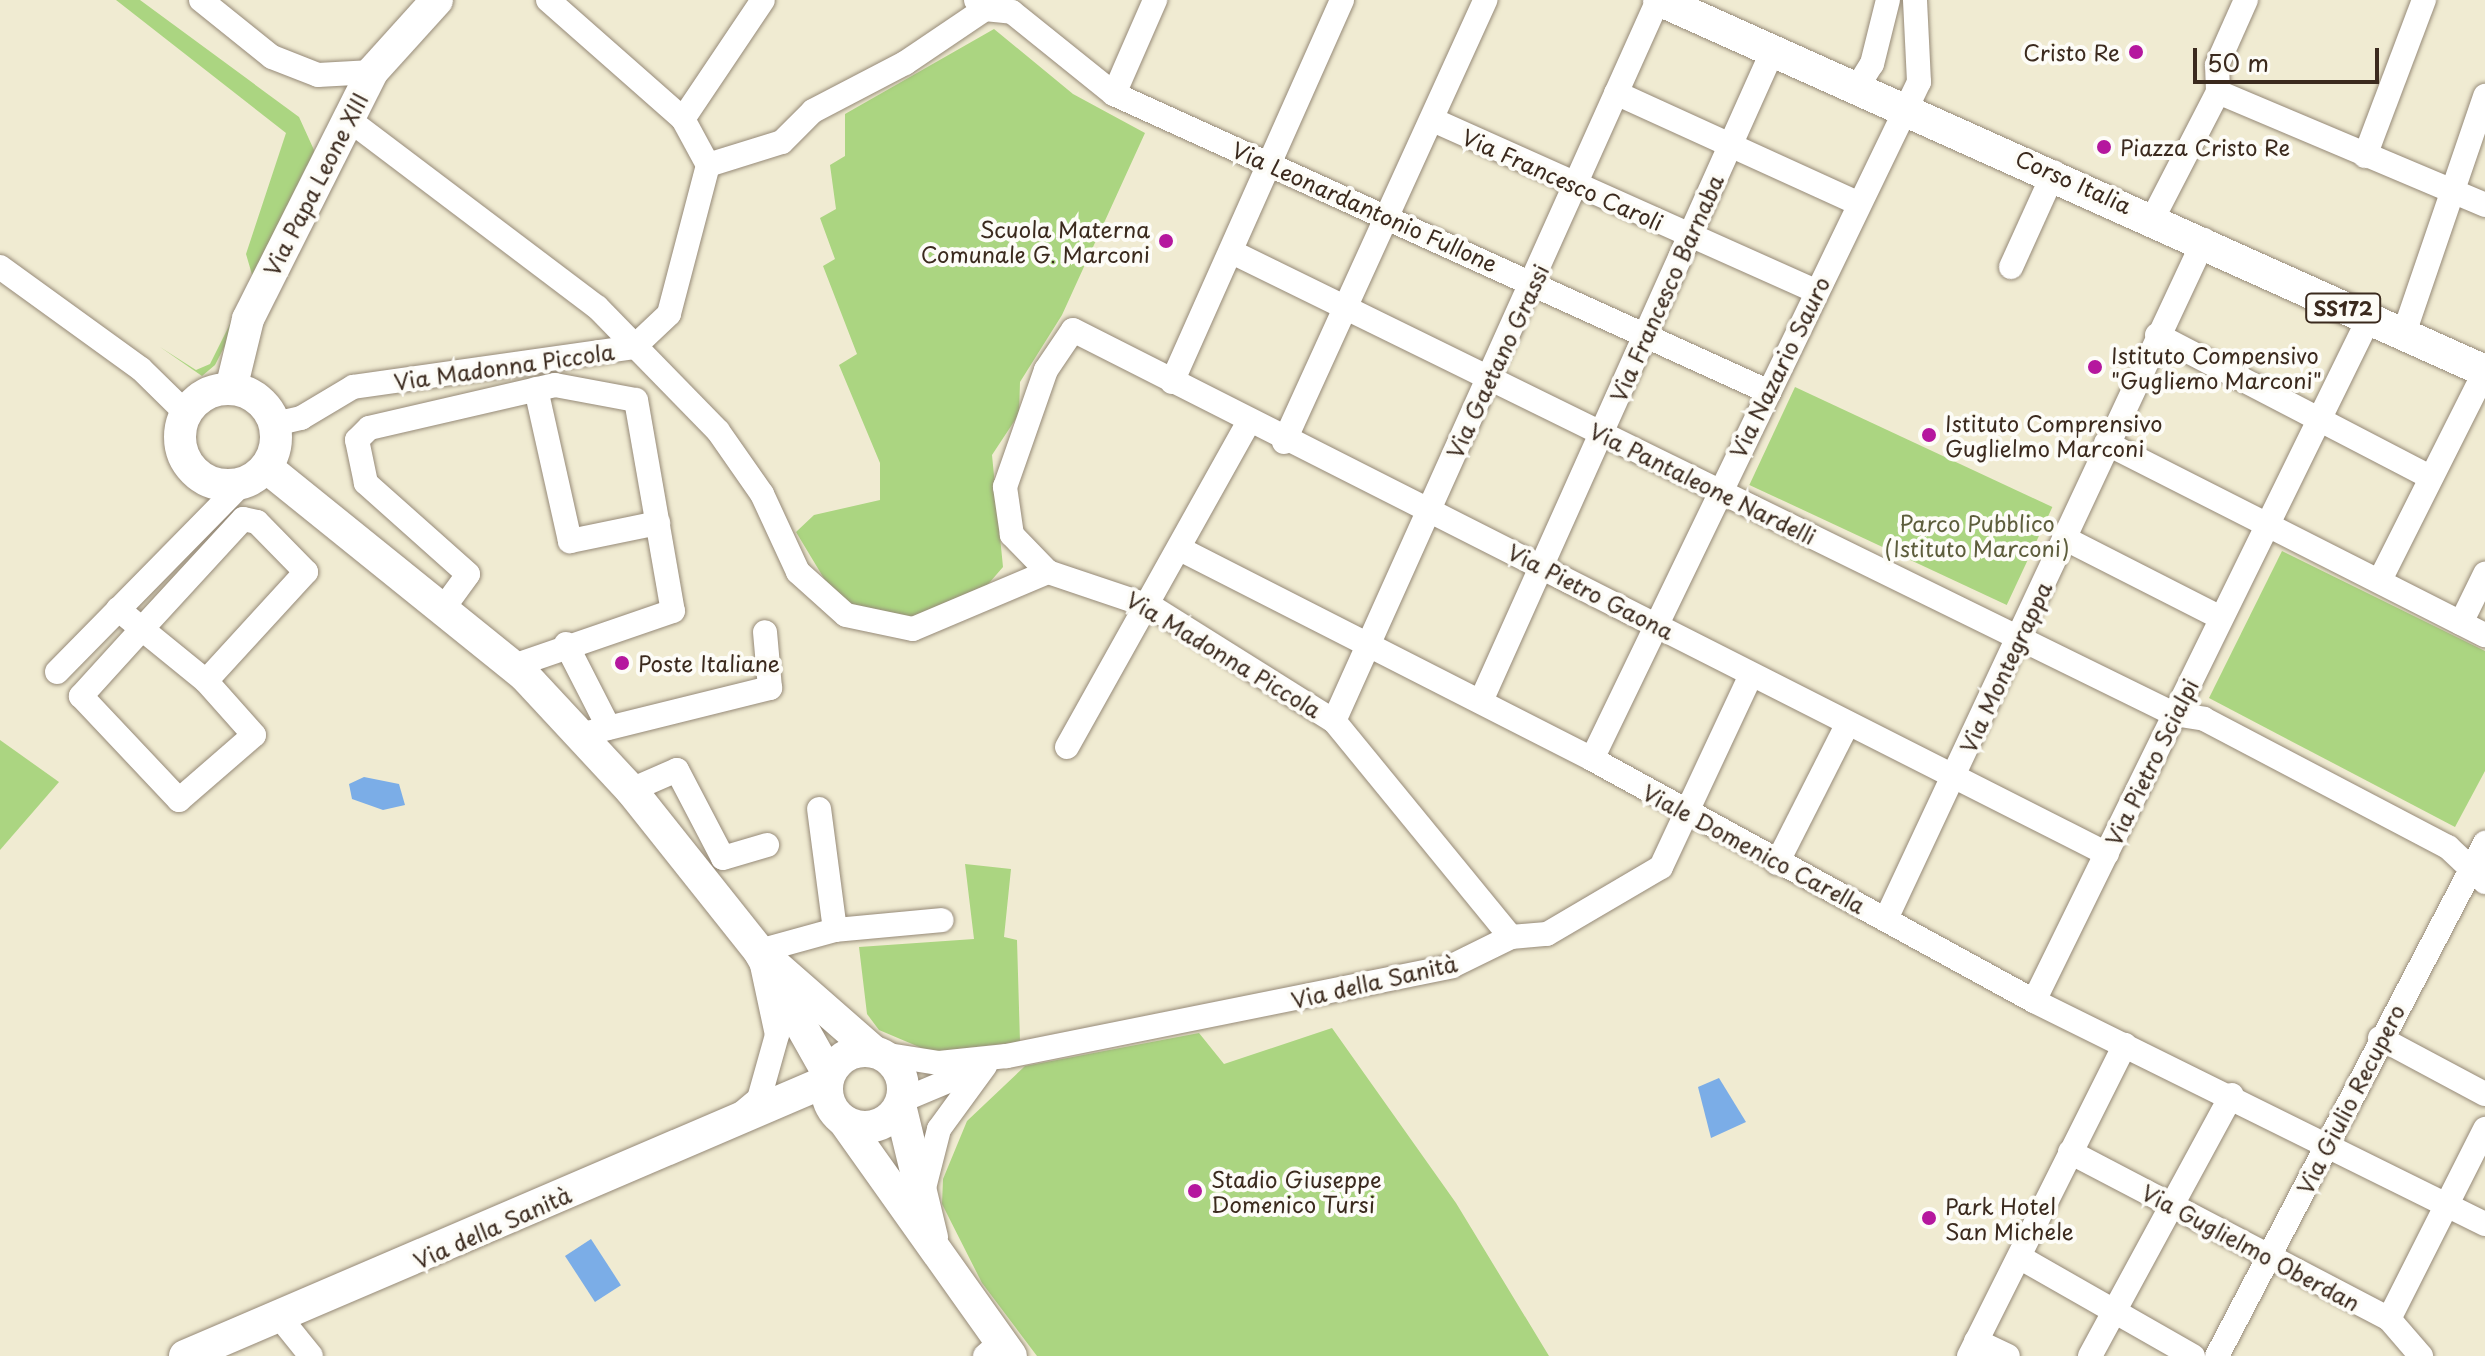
<!DOCTYPE html>
<html>
<head>
<meta charset="utf-8">
<style>
  body { margin:0 }
  #map { position:relative; width:2485px; height:1356px; overflow:hidden; background:#f0ebd2; font-family:"Playpen Sans",sans-serif }
  div>[style] { position:absolute }
  .green>* { inset:0; background:#abd581; transform-origin:0 0 }
  .water>* { inset:0; background:#7bade7; transform-origin:0 0 }
  .roads { filter:drop-shadow(0 0 2px #968a78) drop-shadow(0 0 2px #968a78) }
  .minor>* { height:24px; margin:-12px; padding:0 12px; transform-origin:12px; border-radius:12px; background:#fff }
  .major>* { height:32px; margin:-16px; padding:0 16px; transform-origin:16px; border-radius:16px; background:#fff }
  .major>.ring { margin:-16px; padding:0; box-sizing:content-box; background:none; border:32px solid #fff; border-radius:50% }
  .dots>* { width:22px; height:22px; translate:-50% -50%; box-sizing:border-box; border:4px solid #fdfcf7; border-radius:50% }
  span { translate:-50% -50%; white-space:nowrap; text-align:center; line-height:1.15; -webkit-text-stroke:8px #fdfcf7; paint-order:stroke }
  .shield-label span { padding:2px 6px; background:#fdfcf7; border:2px solid; border-radius:6px; -webkit-text-stroke-width:0 }
  .shield-label { font-size:20px; color:#3b2a1e; font-weight:700 }
  .poi-label { font-size:22px; color:#3b2a1e }
  .right { translate:-100% -50%; text-align:right }
  .left { translate:0 -50%; text-align:left }
  .street-label { font-size:22px; color:#3b2a1e }
  .park-label { font-size:22px; color:#5d5d3c }
  .scale { position:absolute; left:2193px; top:48px; width:186px; height:36px; box-sizing:border-box; border:4px solid #3b2a1e; border-top:0; padding-left:10px; font-size:24px; line-height:28px; white-space:nowrap; color:#3b2a1e; -webkit-text-stroke:6px #fdfcf7; paint-order:stroke }
</style>
</head>
<body>
<div id="map">
  <div class="green">
    <i style="clip-path:polygon(116px 0,140px 0,299px 117px,314px 150px,314px 171px,215px 365px,202px 376px,160px 347px,196px 370px,210px 364px,253px 278px,246px 254px,286px 133px)"></i>
    <i style="clip-path:polygon(994px 29px,1073px 94px,1145px 133px,1062px 315px,1020px 382px,1019px 414px,992px 455px,1003px 567px,971px 604px,913px 629px,846px 615px,796px 532px,814px 515px,880px 500px,880px 463px,839px 365px,857px 354px,823px 266px,835px 259px,820px 218px,836px 209px,830px 165px,845px 156px,845px 114px)"></i>
    <i style="left:1795px;top:387px;width:284px;height:108px;rotate:25deg"></i>
    <i style="clip-path:polygon(2282px 551px,2485px 651px,2485px 771px,2455px 827px,2209px 698px)"></i>
    <i style="clip-path:polygon(0 740px,59px 782px,0 850px)"></i>
    <i style="clip-path:polygon(965px 864px,1011px 869px,1004px 937px,1017px 940px,1020px 1042px,931px 1052px,879px 1030px,867px 1014px,859px 947px,974px 939px)"></i>
    <i style="clip-path:polygon(1332px 1028px,1456px 1203px,1549px 1356px,1037px 1356px,982px 1283px,942px 1204px,943px 1179px,967px 1121px,1025px 1066px,1199px 1033px,1224px 1064px)"></i>
  </div>
  <div class="water">
    <i style="clip-path:polygon(364px 777px,399px 784px,405px 805px,383px 810px,352px 799px,349px 784px)"></i>
    <i style="clip-path:polygon(1719px 1078px,1746px 1122px,1711px 1138px,1698px 1087px)"></i>
    <i style="left:591px;top:1239px;width:55px;height:31px;rotate:57deg"></i>
  </div>
  <div class="roads">
    <div class="minor">
      <i style="left:201px;top:0;width:91px;rotate:38.8deg"></i>
      <i style="left:272px;top:57px;width:49px;rotate:21.4deg"></i>
      <i style="left:318px;top:75px;width:54px;rotate:-3.2deg"></i>
      <i style="left:548px;top:0;width:180px;rotate:41.4deg"></i>
      <i style="left:683px;top:119px;width:52px;rotate:61.5deg"></i>
      <i style="left:708px;top:165px;width:154px;rotate:104.7deg"></i>
      <i style="left:669px;top:314px;width:48px;rotate:136.7deg"></i>
      <i style="left:976px;top:0;width:13px;rotate:45deg"></i>
      <i style="left:985px;top:9px;width:27px;rotate:6deg"></i>
      <i style="left:1012px;top:12px;width:131px;rotate:38.8deg"></i>
      <i style="left:1114px;top:94px;width:720px;rotate:24.46deg"></i>
      <i style="left:1858px;top:86px;width:26px;rotate:-58deg"></i>
      <i style="left:1872px;top:64px;width:66px;rotate:-76deg"></i>
      <i style="left:2218px;top:92px;width:290px;rotate:22.9deg"></i>
      <i style="left:1616px;top:93px;width:265px;rotate:24.5deg"></i>
      <i style="left:1114px;top:94px;width:103px;rotate:-66.4deg"></i>
      <i style="left:348px;top:119px;width:312px;rotate:37.1deg"></i>
      <i style="left:597px;top:307px;width:173px;rotate:45.7deg"></i>
      <i style="left:718px;top:431px;width:77px;rotate:55.1deg"></i>
      <i style="left:762px;top:494px;width:86px;rotate:65.2deg"></i>
      <i style="left:798px;top:572px;width:64px;rotate:41.9deg"></i>
      <i style="left:846px;top:615px;width:68px;rotate:11.8deg"></i>
      <i style="left:913px;top:629px;width:147px;rotate:-22.9deg"></i>
      <i style="left:1048px;top:572px;width:110px;rotate:18.6deg"></i>
      <i style="left:1152px;top:607px;width:215px;rotate:32.1deg"></i>
      <i style="left:1334px;top:721px;width:279px;rotate:50.7deg"></i>
      <i style="left:683px;top:119px;width:143px;rotate:-56.1deg"></i>
      <i style="left:1442px;top:124px;width:410px;rotate:24.1deg"></i>
      <i style="left:2365px;top:156px;width:167px;rotate:-69.3deg"></i>
      <i style="left:708px;top:165px;width:77px;rotate:-17.3deg"></i>
      <i style="left:782px;top:142px;width:44px;rotate:-45deg"></i>
      <i style="left:813px;top:111px;width:104px;rotate:-27.6deg"></i>
      <i style="left:905px;top:63px;width:97px;rotate:-34deg"></i>
      <i style="left:2154px;top:216px;width:140px;rotate:-62.7deg"></i>
      <i style="left:2218px;top:92px;width:27px;rotate:-92deg"></i>
      <i style="left:2217px;top:65px;width:71px;rotate:-66deg"></i>
      <i style="left:1232px;top:252px;width:1049px;rotate:26.13deg"></i>
      <i style="left:2174px;top:714px;width:30px;rotate:9deg"></i>
      <i style="left:2204px;top:719px;width:276px;rotate:27.7deg"></i>
      <i style="left:2448px;top:847px;width:51px;rotate:43.4deg"></i>
      <i style="left:0;top:267px;width:174px;rotate:35.9deg"></i>
      <i style="left:141px;top:369px;width:63px;rotate:44.4deg"></i>
      <i style="left:2011px;top:267px;width:104px;rotate:-65.6deg"></i>
      <i style="left:2157px;top:335px;width:308px;rotate:27.5deg"></i>
      <i style="left:2403px;top:336px;width:254px;rotate:-71.1deg"></i>
      <i style="left:1172px;top:382px;width:418px;rotate:-66deg"></i>
      <i style="left:536px;top:389px;width:156px;rotate:77.4deg"></i>
      <i style="left:570px;top:541px;width:90px;rotate:-11.6deg"></i>
      <i style="left:275px;top:424px;width:27px;rotate:-13deg"></i>
      <i style="left:301px;top:418px;width:61px;rotate:-30.8deg"></i>
      <i style="left:353px;top:387px;width:284px;rotate:-8.1deg"></i>
      <i style="left:1284px;top:442px;width:486px;rotate:-65.5deg"></i>
      <i style="left:2106px;top:443px;width:425px;rotate:26.9deg"></i>
      <i style="left:2064px;top:538px;width:176px;rotate:27deg"></i>
      <i style="left:1182px;top:550px;width:460px;rotate:27deg"></i>
      <i style="left:1592px;top:759px;width:504px;rotate:28.7deg"></i>
      <i style="left:2034px;top:1001px;width:503px;rotate:26.31deg"></i>
      <i style="left:1048px;top:572px;width:52px;rotate:-134.2deg"></i>
      <i style="left:1012px;top:535px;width:49px;rotate:-98.3deg"></i>
      <i style="left:1005px;top:487px;width:124px;rotate:-70.7deg"></i>
      <i style="left:1046px;top:370px;width:48px;rotate:-56deg"></i>
      <i style="left:1073px;top:330px;width:1159px;rotate:26.87deg"></i>
      <i style="left:2380px;top:580px;width:234px;rotate:-63.3deg"></i>
      <i style="left:445px;top:606px;width:39px;rotate:-54deg"></i>
      <i style="left:468px;top:574px;width:137px;rotate:-138.3deg"></i>
      <i style="left:366px;top:483px;width:44px;rotate:-101.8deg"></i>
      <i style="left:357px;top:440px;width:17px;rotate:-45deg"></i>
      <i style="left:369px;top:428px;width:191px;rotate:-13deg"></i>
      <i style="left:555px;top:385px;width:82px;rotate:10.5deg"></i>
      <i style="left:636px;top:400px;width:214px;rotate:80.1deg"></i>
      <i style="left:673px;top:611px;width:169px;rotate:161deg"></i>
      <i style="left:118px;top:609px;width:31px;rotate:40deg"></i>
      <i style="left:142px;top:629px;width:82px;rotate:39.1deg"></i>
      <i style="left:206px;top:681px;width:148px;rotate:-47.5deg"></i>
      <i style="left:306px;top:572px;width:70px;rotate:-134.4deg"></i>
      <i style="left:257px;top:522px;width:14px;rotate:-168deg"></i>
      <i style="left:243px;top:519px;width:149px;rotate:132.6deg"></i>
      <i style="left:142px;top:629px;width:91px;rotate:132.3deg"></i>
      <i style="left:81px;top:696px;width:143px;rotate:46.7deg"></i>
      <i style="left:179px;top:800px;width:99px;rotate:-40.9deg"></i>
      <i style="left:254px;top:735px;width:72px;rotate:-131.6deg"></i>
      <i style="left:2461px;top:623px;width:55px;rotate:-63.9deg"></i>
      <i style="left:566px;top:644px;width:94px;rotate:62.9deg"></i>
      <i style="left:57px;top:672px;width:264px;rotate:-45.5deg"></i>
      <i style="left:1481px;top:701px;width:713px;rotate:-65.84deg"></i>
      <i style="left:1334px;top:721px;width:790px;rotate:-65.8deg"></i>
      <i style="left:580px;top:735px;width:196px;rotate:-13.9deg"></i>
      <i style="left:770px;top:688px;width:56px;rotate:-95.1deg"></i>
      <i style="left:1067px;top:747px;width:371px;rotate:-60.8deg"></i>
      <i style="left:1592px;top:759px;width:752px;rotate:-64.22deg"></i>
      <i style="left:1919px;top:82px;width:82px;rotate:-92.8deg"></i>
      <i style="left:631px;top:790px;width:50px;rotate:-23.5deg"></i>
      <i style="left:677px;top:770px;width:99px;rotate:62.4deg"></i>
      <i style="left:723px;top:858px;width:46px;rotate:-16.5deg"></i>
      <i style="left:1777px;top:863px;width:155px;rotate:-63.1deg"></i>
      <i style="left:1886px;top:919px;width:750px;rotate:-64.9deg"></i>
      <i style="left:835px;top:930px;width:107px;rotate:-5.3deg"></i>
      <i style="left:2034px;top:1001px;width:758px;rotate:-63.87deg"></i>
      <i style="left:2380px;top:1038px;width:119px;rotate:28.1deg"></i>
      <i style="left:882px;top:1054px;width:58px;rotate:9deg"></i>
      <i style="left:939px;top:1063px;width:68px;rotate:-5.9deg"></i>
      <i style="left:1007px;top:1056px;width:454px;rotate:-11.4deg"></i>
      <i style="left:1452px;top:966px;width:66px;rotate:-26.2deg"></i>
      <i style="left:1511px;top:937px;width:36px;rotate:-5deg"></i>
      <i style="left:1547px;top:934px;width:132px;rotate:-30.4deg"></i>
      <i style="left:1661px;top:867px;width:212px;rotate:-64.9deg"></i>
      <i style="left:903px;top:1100px;width:82px;rotate:-22.8deg"></i>
      <i style="left:741px;top:1114px;width:23px;rotate:-40deg"></i>
      <i style="left:759px;top:1099px;width:66px;rotate:-74.3deg"></i>
      <i style="left:777px;top:1035px;width:86px;rotate:-102.1deg"></i>
      <i style="left:759px;top:951px;width:79px;rotate:-15.4deg"></i>
      <i style="left:835px;top:930px;width:122px;rotate:-97.5deg"></i>
      <i style="left:2070px;top:1152px;width:360px;rotate:27.6deg"></i>
      <i style="left:2389px;top:1319px;width:49px;rotate:49.1deg"></i>
      <i style="left:923px;top:1192px;width:65px;rotate:-75.7deg"></i>
      <i style="left:939px;top:1129px;width:78px;rotate:-53.9deg"></i>
      <i style="left:2021px;top:1258px;width:198px;rotate:29.7deg"></i>
      <i style="left:2389px;top:1319px;width:213px;rotate:-63.2deg"></i>
      <i style="left:282px;top:1320px;width:46px;rotate:51.1deg"></i>
      <i style="left:1976px;top:1341px;width:35px;rotate:25deg"></i>
      <i style="left:985px;top:1356px;width:21px;rotate:-41deg"></i>
      <i style="left:1969px;top:1356px;width:348px;rotate:-63.4deg"></i>
      <i style="left:2090px;top:1356px;width:297px;rotate:-61.5deg"></i>
      <i style="left:2217px;top:1356px;width:579px;rotate:-62.42deg"></i>
    </div>
    <div class="major">
      <i style="left:1659px;top:0;width:905px;rotate:24.19deg"></i>
      <i class="ring" style="left:180px;top:389px;width:64px;height:64px"></i>
      <i style="left:231px;top:389px;width:72px;rotate:-76.3deg"></i>
      <i style="left:248px;top:319px;width:276px;rotate:-63.3deg"></i>
      <i style="left:372px;top:72px;width:97px;rotate:-47.9deg"></i>
      <i style="left:266px;top:467px;width:333px;rotate:38.9deg"></i>
      <i style="left:525px;top:676px;width:156px;rotate:47.1deg"></i>
      <i style="left:631px;top:790px;width:206px;rotate:51.5deg"></i>
      <i style="left:759px;top:951px;width:142px;rotate:60.6deg"></i>
      <i style="left:776px;top:966px;width:129px;rotate:41.2deg"></i>
      <i class="ring" style="left:827px;top:1051px;width:44px;height:44px"></i>
      <i style="left:900px;top:1105px;width:136px;rotate:76.4deg"></i>
      <i style="left:844px;top:1121px;width:288px;rotate:54.6deg"></i>
      <i style="left:185px;top:1356px;width:698px;rotate:-23.19deg"></i>
    </div>
  </div>
  <div class="dots">
    <i style="left:2136px;top:52px;background:#b5179e"></i>
    <i style="left:2104px;top:147px;background:#b5179e"></i>
    <i style="left:1166px;top:241px;background:#b5179e"></i>
    <i style="left:2095px;top:367px;background:#b5179e"></i>
    <i style="left:1929px;top:435px;background:#b5179e"></i>
    <i style="left:622px;top:663px;background:#b5179e"></i>
    <i style="left:1195px;top:1191px;background:#b5179e"></i>
    <i style="left:1929px;top:1218px;background:#b5179e"></i>
  </div>
  <div class="shield-label">
    <span style="left:2343px;top:308px">SS172</span>
  </div>
  <div class="poi-label">
    <span class="right" style="left:2120px;top:52px">Cristo Re</span>
    <span class="left" style="left:2120px;top:147px">Piazza Cristo Re</span>
    <span class="right" style="left:1150px;top:241px">Scuola Materna<br>Comunale G. Marconi</span>
    <span class="left" style="left:2111px;top:367px">Istituto Compensivo<br>"Gugliemo Marconi"</span>
    <span class="left" style="left:1945px;top:435px">Istituto Comprensivo<br>Guglielmo Marconi</span>
    <span class="left" style="left:638px;top:663px">Poste Italiane</span>
    <span class="left" style="left:1211px;top:1191px">Stadio Giuseppe<br>Domenico Tursi</span>
    <span class="left" style="left:1945px;top:1218px">Park Hotel<br>San Michele</span>
  </div>
  <div class="street-label">
    <span style="left:1563px;top:179px;rotate:24deg">Via Francesco Caroli</span>
    <span style="left:2074px;top:181px;rotate:24deg">Corso Italia</span>
    <span style="left:315px;top:184px;rotate:-63deg">Via Papa Leone XIII</span>
    <span style="left:1365px;top:206px;rotate:24deg">Via Leonardantonio Fullone</span>
    <span style="left:1666px;top:288px;rotate:-66deg">Via Francesco Barnaba</span>
    <span style="left:1497px;top:361px;rotate:-65deg">Via Gaetano Grassi</span>
    <span style="left:504px;top:366px;rotate:-8deg">Via Madonna Piccola</span>
    <span style="left:1779px;top:367px;rotate:-64deg">Via Nazario Sauro</span>
    <span style="left:1703px;top:483px;rotate:26deg">Via Pantaleone Nardelli</span>
    <span style="left:1591px;top:591px;rotate:27deg">Via Pietro Gaona</span>
    <span style="left:1224px;top:654px;rotate:31deg">Via Madonna Piccola</span>
    <span style="left:2005px;top:667px;rotate:-65deg">Via Montegrappa</span>
    <span style="left:2151px;top:762px;rotate:-64deg">Via Pietro Scialpi</span>
    <span style="left:1754px;top:848px;rotate:28deg">Viale Domenico Carella</span>
    <span style="left:1374px;top:981px;rotate:-13deg">Via della Sanità</span>
    <span style="left:2350px;top:1099px;rotate:-63deg">Via Giulio Recupero</span>
    <span style="left:492px;top:1227px;rotate:-24deg">Via della Sanità</span>
    <span style="left:2251px;top:1247px;rotate:28deg">Via Guglielmo Oberdan</span>
  </div>
  <div class="park-label">
    <span style="left:1977px;top:535px">Parco Pubblico<br>(Istituto Marconi)</span>
  </div>
  <div class="scale">50 m</div>
</div>
</body>
</html>
